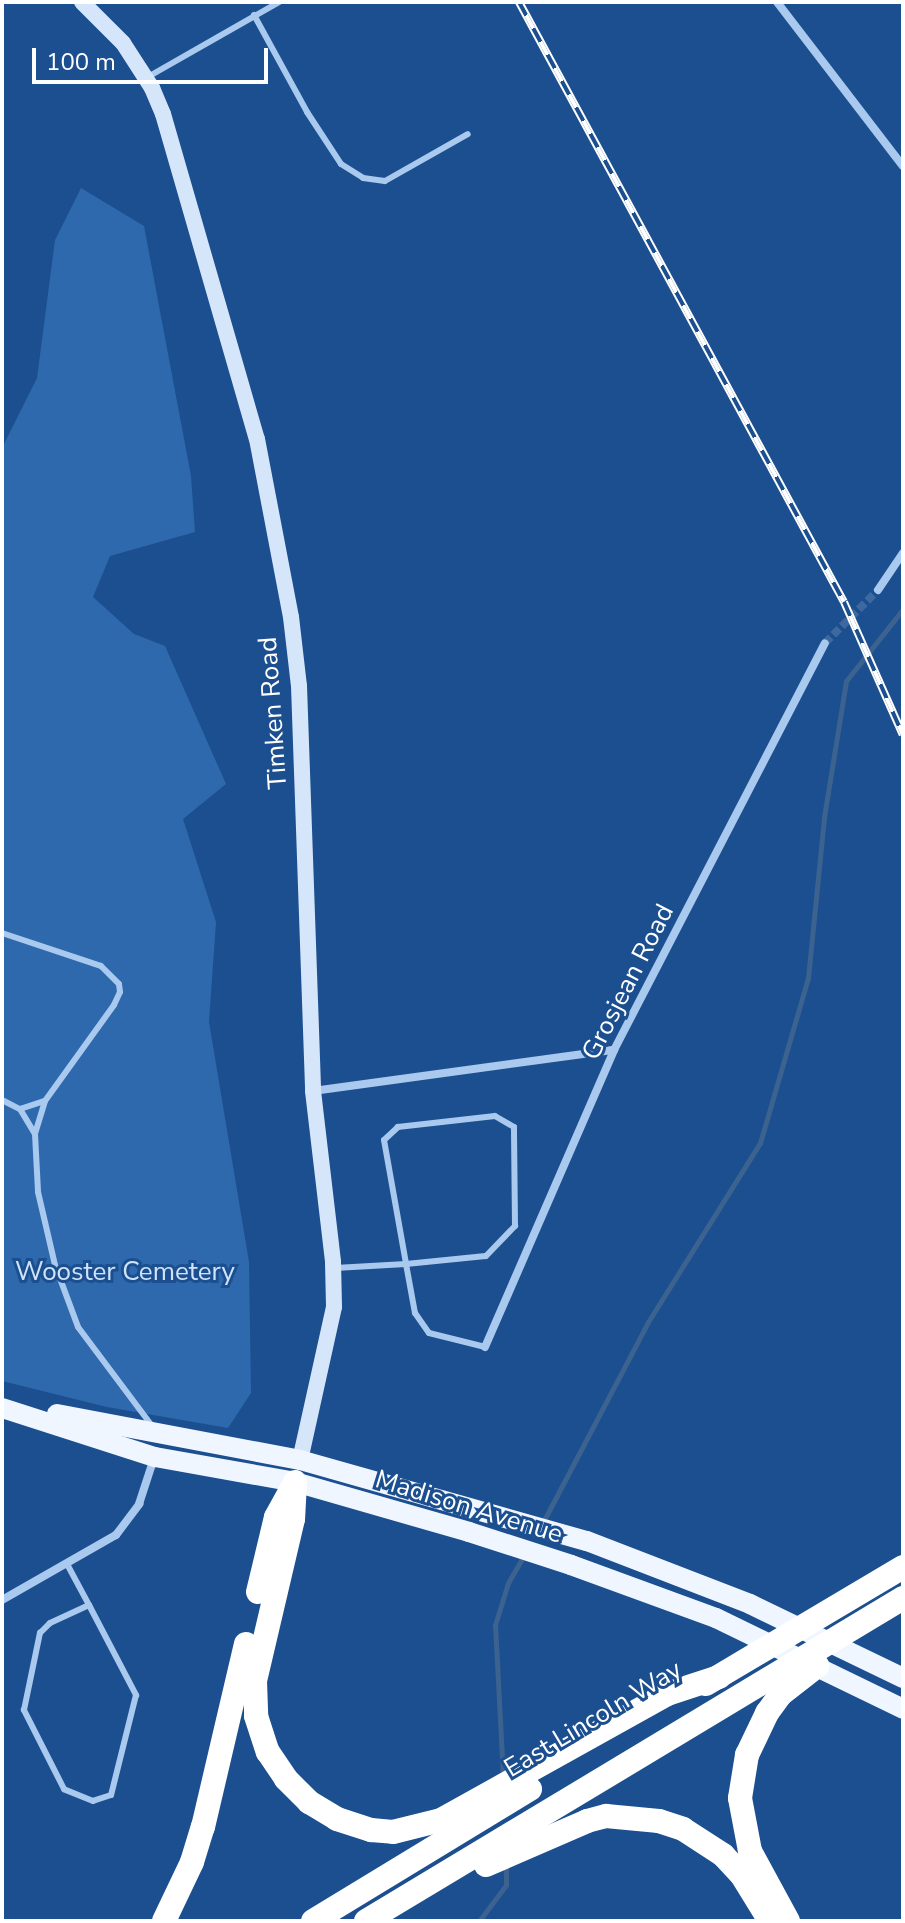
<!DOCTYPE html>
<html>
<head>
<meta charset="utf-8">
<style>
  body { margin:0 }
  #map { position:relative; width:905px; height:1923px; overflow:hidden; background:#1b4f8f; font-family:"Nunito Sans",sans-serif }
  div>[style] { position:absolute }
  .green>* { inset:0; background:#2e69ad }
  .stream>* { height:5px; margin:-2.5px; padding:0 2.5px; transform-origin:2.5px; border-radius:2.5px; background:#3c6290 }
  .street-tunnel>* { height:8px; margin-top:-4px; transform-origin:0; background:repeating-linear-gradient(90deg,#3d69a0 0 8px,transparent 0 12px) }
  .lane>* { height:6px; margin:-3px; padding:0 3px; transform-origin:3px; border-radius:3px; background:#a9c9ee }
  .street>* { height:8px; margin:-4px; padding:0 4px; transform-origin:4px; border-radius:4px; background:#a9c9ee }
  .secondary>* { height:16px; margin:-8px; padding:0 8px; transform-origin:8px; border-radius:8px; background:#d6e6fa }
  .primary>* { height:20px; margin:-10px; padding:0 10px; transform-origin:10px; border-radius:10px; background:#f0f6ff }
  .highway>* { height:24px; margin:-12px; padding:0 12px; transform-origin:12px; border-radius:12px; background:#fff }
  .rail>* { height:8px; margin-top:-4px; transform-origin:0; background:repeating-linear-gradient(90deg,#1b4f8f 0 15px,#fff 0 30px); box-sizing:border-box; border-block:2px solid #fff }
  span { translate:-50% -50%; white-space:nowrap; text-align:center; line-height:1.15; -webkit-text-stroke:6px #1b4f8f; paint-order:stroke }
  .street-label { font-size:26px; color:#fff }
  .park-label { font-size:26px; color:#cfe3fa }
  .frame { position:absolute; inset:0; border:4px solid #fff; pointer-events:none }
  .scale { position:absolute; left:32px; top:48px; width:236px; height:36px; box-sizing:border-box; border:4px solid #fff; border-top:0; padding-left:10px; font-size:24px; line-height:28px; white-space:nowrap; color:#fff; -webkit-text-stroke:6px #1b4f8f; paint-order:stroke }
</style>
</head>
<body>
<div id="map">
  <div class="green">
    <i style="clip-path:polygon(81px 188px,144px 226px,191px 476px,195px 532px,110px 556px,93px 597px,134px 634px,165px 646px,226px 784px,183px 819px,216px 922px,209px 1022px,249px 1262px,251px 1393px,228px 1428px,107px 1407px,2px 1381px,2px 448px,37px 378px,55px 240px)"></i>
  </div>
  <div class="stream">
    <i style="left:542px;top:1524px;width:228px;rotate:-62.3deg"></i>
    <i style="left:648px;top:1322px;width:211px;rotate:-58deg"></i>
    <i style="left:760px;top:1143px;width:172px;rotate:-73.8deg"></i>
    <i style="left:808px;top:978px;width:162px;rotate:-84.3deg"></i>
    <i style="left:824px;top:817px;width:138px;rotate:-80.8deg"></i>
    <i style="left:846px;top:681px;width:92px;rotate:-51.6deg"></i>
    <i style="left:503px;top:1777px;width:152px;rotate:-93deg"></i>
    <i style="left:495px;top:1625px;width:44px;rotate:-72.8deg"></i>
    <i style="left:508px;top:1583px;width:34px;rotate:-60deg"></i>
    <i style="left:479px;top:1921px;width:45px;rotate:-53.1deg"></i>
    <i style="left:506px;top:1885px;width:22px;rotate:-90deg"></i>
  </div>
  <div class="street-tunnel">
    <i style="left:825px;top:643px;width:75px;rotate:-45deg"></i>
  </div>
  <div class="lane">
    <i style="left:254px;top:15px;width:111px;rotate:61.3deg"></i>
    <i style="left:307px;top:112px;width:62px;rotate:56.8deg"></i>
    <i style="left:341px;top:164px;width:26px;rotate:32deg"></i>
    <i style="left:363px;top:178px;width:22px;rotate:8deg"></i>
    <i style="left:385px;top:181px;width:95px;rotate:-29.5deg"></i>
    <i style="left:146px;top:78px;width:153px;rotate:-29.7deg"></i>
    <i style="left:2px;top:933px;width:104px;rotate:18.4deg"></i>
    <i style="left:101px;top:966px;width:25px;rotate:45deg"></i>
    <i style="left:119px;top:984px;width:8px;rotate:83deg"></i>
    <i style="left:120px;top:992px;width:14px;rotate:115deg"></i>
    <i style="left:114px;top:1005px;width:118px;rotate:125.7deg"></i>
    <i style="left:45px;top:1101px;width:34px;rotate:107deg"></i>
    <i style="left:35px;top:1134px;width:58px;rotate:87deg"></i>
    <i style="left:38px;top:1192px;width:75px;rotate:76.9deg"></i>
    <i style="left:55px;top:1265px;width:66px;rotate:69.6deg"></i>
    <i style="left:78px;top:1327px;width:124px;rotate:53.2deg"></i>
    <i style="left:2px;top:1100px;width:20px;rotate:27deg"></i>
    <i style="left:20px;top:1109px;width:29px;rotate:59deg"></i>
    <i style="left:20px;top:1109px;width:26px;rotate:-18deg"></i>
    <i style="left:335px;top:1268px;width:71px;rotate:-3.2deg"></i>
    <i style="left:406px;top:1264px;width:80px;rotate:-5.7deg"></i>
    <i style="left:486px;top:1256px;width:42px;rotate:-46deg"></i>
    <i style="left:515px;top:1226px;width:99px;rotate:-90.6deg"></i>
    <i style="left:514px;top:1127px;width:22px;rotate:-150deg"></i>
    <i style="left:495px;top:1116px;width:98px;rotate:173.5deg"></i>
    <i style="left:398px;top:1127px;width:19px;rotate:137deg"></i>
    <i style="left:384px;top:1140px;width:126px;rotate:79.9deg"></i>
    <i style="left:406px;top:1264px;width:50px;rotate:79.6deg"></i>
    <i style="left:415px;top:1313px;width:24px;rotate:55deg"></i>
    <i style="left:429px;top:1333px;width:58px;rotate:14deg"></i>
    <i style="left:67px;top:1564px;width:47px;rotate:61.8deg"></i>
    <i style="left:89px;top:1605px;width:102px;rotate:62.4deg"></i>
    <i style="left:136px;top:1695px;width:103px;rotate:104deg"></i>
    <i style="left:111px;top:1795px;width:19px;rotate:162deg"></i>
    <i style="left:93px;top:1801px;width:31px;rotate:-158deg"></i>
    <i style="left:64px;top:1789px;width:89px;rotate:-116.9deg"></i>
    <i style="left:24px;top:1710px;width:79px;rotate:-78.3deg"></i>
    <i style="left:40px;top:1633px;width:14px;rotate:-45deg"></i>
    <i style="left:50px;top:1623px;width:43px;rotate:-24.8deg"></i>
  </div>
  <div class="street">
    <i style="left:777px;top:2px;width:207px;rotate:52.5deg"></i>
    <i style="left:878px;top:590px;width:45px;rotate:-56deg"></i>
    <i style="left:313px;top:1091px;width:304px;rotate:-7.8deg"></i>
    <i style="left:485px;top:1347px;width:324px;rotate:-66.5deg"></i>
    <i style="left:614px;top:1050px;width:458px;rotate:-62.6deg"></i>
    <i style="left:2px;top:1600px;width:131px;rotate:-29.7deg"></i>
    <i style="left:116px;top:1535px;width:39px;rotate:-53deg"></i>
    <i style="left:139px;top:1504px;width:48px;rotate:-71.9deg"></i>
  </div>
  <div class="secondary">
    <i style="left:82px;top:2px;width:58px;rotate:45deg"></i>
    <i style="left:123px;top:43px;width:54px;rotate:57.2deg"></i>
    <i style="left:152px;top:88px;width:28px;rotate:67deg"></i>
    <i style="left:163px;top:114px;width:338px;rotate:73.9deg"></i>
    <i style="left:257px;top:439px;width:181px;rotate:79.2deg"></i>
    <i style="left:291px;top:617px;width:69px;rotate:83.4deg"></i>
    <i style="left:299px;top:686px;width:405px;rotate:88deg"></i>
    <i style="left:313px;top:1091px;width:172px;rotate:83.3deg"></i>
    <i style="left:333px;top:1262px;width:45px;rotate:88.7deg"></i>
    <i style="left:334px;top:1307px;width:157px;rotate:102.5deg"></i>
  </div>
  <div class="primary">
    <i style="left:2px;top:1408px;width:161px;rotate:17.8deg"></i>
    <i style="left:155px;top:1457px;width:142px;rotate:10.1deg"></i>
    <i style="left:295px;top:1482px;width:181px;rotate:16deg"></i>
    <i style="left:469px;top:1532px;width:107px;rotate:17.9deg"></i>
    <i style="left:571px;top:1565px;width:154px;rotate:20.1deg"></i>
    <i style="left:716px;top:1618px;width:208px;rotate:25.9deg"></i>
    <i style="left:57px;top:1414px;width:247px;rotate:10.7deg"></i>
    <i style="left:300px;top:1460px;width:298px;rotate:15.8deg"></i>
    <i style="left:587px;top:1541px;width:175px;rotate:21.1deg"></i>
    <i style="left:750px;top:1604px;width:170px;rotate:25.8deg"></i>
  </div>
  <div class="highway">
    <i style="left:295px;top:1482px;width:37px;rotate:93deg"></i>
    <i style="left:293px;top:1519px;width:166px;rotate:103.2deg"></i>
    <i style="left:255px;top:1681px;width:35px;rotate:88deg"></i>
    <i style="left:256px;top:1716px;width:38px;rotate:72deg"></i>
    <i style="left:268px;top:1752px;width:32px;rotate:56deg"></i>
    <i style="left:286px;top:1779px;width:33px;rotate:45deg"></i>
    <i style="left:309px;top:1802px;width:33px;rotate:31deg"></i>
    <i style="left:337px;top:1819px;width:36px;rotate:18deg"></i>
    <i style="left:371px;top:1830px;width:22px;rotate:5deg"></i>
    <i style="left:393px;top:1832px;width:49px;rotate:-14deg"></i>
    <i style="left:441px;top:1820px;width:259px;rotate:-29.1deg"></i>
    <i style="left:667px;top:1694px;width:55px;rotate:-18.1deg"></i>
    <i style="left:258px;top:1592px;width:77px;rotate:-76.5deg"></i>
    <i style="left:276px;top:1517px;width:33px;rotate:-61deg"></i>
    <i style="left:706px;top:1684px;width:229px;rotate:-30.7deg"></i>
    <i style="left:486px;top:1865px;width:110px;rotate:-23.5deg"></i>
    <i style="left:587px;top:1821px;width:20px;rotate:-15deg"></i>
    <i style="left:606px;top:1816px;width:53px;rotate:5.4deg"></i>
    <i style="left:659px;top:1821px;width:25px;rotate:18deg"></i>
    <i style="left:683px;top:1829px;width:48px;rotate:33deg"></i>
    <i style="left:723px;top:1855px;width:26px;rotate:47deg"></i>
    <i style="left:741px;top:1874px;width:55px;rotate:58.3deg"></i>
    <i style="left:164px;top:1921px;width:65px;rotate:-64.6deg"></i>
    <i style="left:192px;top:1862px;width:37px;rotate:-73deg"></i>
    <i style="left:203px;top:1827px;width:188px;rotate:-76.8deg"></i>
    <i style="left:313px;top:1921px;width:254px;rotate:-31.3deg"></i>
    <i style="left:366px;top:1921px;width:627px;rotate:-31.03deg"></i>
    <i style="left:788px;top:1921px;width:80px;rotate:-118.5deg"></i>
    <i style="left:750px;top:1851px;width:54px;rotate:-100.7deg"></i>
    <i style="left:740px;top:1798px;width:44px;rotate:-80.8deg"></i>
    <i style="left:747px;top:1755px;width:47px;rotate:-64.5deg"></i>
    <i style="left:767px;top:1713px;width:24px;rotate:-54deg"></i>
    <i style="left:781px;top:1694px;width:46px;rotate:-37.9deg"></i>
  </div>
  <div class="rail">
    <i style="left:519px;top:2px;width:682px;rotate:61.56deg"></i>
    <i style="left:844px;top:602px;width:145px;rotate:66.1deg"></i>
  </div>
  <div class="street-label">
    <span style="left:273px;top:713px;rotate:-94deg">Timken Road</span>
    <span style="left:628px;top:982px;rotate:-63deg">Grosjean Road</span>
    <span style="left:469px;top:1507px;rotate:17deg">Madison Avenue</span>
    <span style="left:593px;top:1719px;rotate:-31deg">East Lincoln Way</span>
  </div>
  <div class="park-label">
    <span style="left:125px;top:1272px">Wooster Cemetery</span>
  </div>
  <div class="frame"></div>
  <div class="scale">100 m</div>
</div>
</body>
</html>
